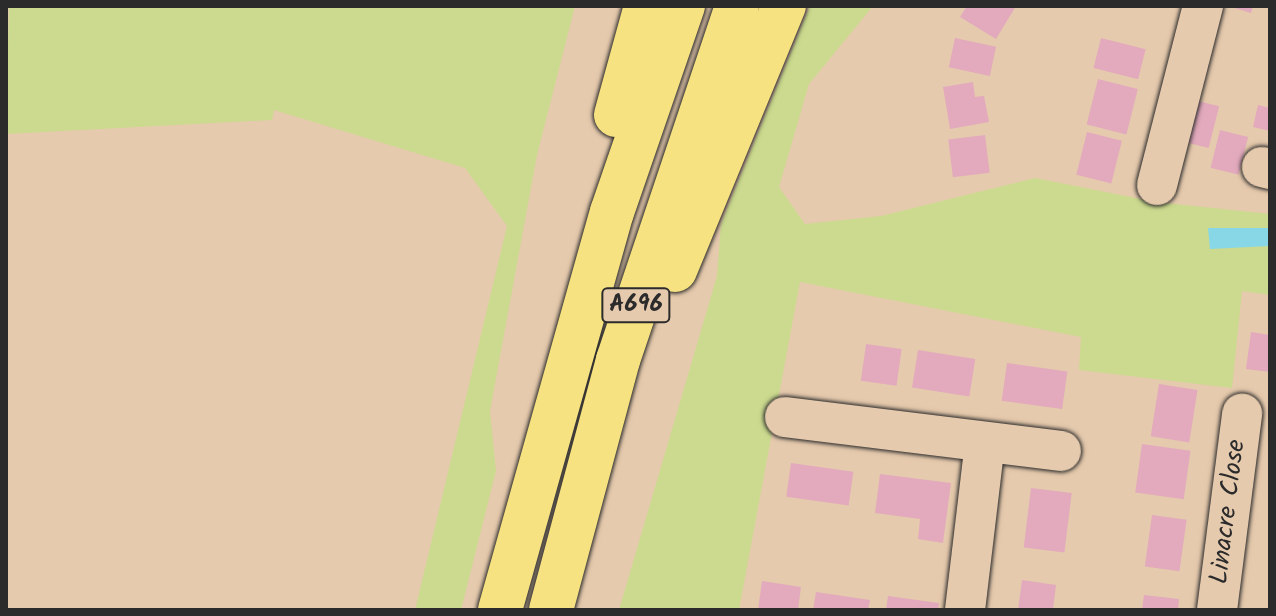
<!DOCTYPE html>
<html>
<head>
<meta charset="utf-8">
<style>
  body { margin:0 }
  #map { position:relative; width:1276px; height:616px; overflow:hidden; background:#e6caad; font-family:Kalam,sans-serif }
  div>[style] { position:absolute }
  .green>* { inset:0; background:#cbda8e }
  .water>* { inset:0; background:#88d7e7 }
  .building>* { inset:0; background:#e2aabc; transform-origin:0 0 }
  .roads { filter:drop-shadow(0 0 2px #2b2b2b) drop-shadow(0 0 2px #2b2b2b) }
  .minor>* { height:40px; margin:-20px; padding:0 20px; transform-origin:20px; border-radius:20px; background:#e6caad }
  .highway>* { height:44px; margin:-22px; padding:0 22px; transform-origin:22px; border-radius:22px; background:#f7e281 }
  span { translate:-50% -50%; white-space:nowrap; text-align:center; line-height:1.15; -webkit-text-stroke:7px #e6caad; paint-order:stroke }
  .shield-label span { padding:2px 6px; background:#e6caad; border:2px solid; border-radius:6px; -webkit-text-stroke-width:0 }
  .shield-label { font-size:24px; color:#2b2b2b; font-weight:700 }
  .street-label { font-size:26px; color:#2b2b2b }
  .frame { position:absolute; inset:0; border:8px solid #2b2b2b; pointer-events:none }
</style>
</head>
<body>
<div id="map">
  <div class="green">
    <i style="clip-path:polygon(9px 6px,575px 6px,537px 155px,490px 411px,496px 471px,461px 610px,415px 610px,507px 226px,465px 168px,274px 110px,272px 120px,6px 134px)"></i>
    <i style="clip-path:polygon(810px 6px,873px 6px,809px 84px,779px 187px,805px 224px,881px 216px,1035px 178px,1156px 202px,1270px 214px,1270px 295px,1242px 291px,1232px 388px,1079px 370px,1081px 337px,800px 282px,739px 610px,619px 610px,717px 276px,721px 224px)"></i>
  </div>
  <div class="water">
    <i style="clip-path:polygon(1208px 228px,1270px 228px,1270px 246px,1210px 249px)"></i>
  </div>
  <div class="building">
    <i style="clip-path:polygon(967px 6px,1016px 6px,996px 39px,960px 17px)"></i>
    <i style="clip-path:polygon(1228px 6px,1253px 6px,1251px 13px)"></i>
    <i style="left:955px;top:38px;width:42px;height:30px;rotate:12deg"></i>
    <i style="left:1101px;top:38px;width:46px;height:31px;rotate:14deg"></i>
    <i style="left:1098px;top:79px;width:41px;height:47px;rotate:14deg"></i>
    <i style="clip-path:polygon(973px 82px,975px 97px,984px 96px,989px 122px,950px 129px,943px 87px)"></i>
    <i style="left:1190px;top:99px;width:30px;height:43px;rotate:14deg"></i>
    <i style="clip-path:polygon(1258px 105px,1270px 108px,1270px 131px,1253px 127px)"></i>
    <i style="left:1220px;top:130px;width:29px;height:39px;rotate:14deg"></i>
    <i style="left:1087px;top:132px;width:36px;height:44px;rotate:14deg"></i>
    <i style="left:985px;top:135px;width:38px;height:37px;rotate:83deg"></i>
    <i style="clip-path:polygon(1251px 332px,1270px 335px,1270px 372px,1246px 369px)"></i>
    <i style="left:866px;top:344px;width:36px;height:37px;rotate:8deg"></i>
    <i style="left:918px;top:350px;width:58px;height:38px;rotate:9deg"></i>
    <i style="left:1007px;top:363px;width:61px;height:38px;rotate:8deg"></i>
    <i style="left:1159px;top:384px;width:39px;height:53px;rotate:9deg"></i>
    <i style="left:1142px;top:444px;width:49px;height:49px;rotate:8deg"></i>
    <i style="left:791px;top:463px;width:63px;height:34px;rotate:8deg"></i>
    <i style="clip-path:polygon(880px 474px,951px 483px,943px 543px,918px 539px,920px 519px,875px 513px)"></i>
    <i style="left:1031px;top:488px;width:41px;height:60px;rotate:7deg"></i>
    <i style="left:1152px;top:515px;width:35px;height:52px;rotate:8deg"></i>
    <i style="clip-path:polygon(1022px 580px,1056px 585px,1053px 610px,1018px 610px)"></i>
    <i style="clip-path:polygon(762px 581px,801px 587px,798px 610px,758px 610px)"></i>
    <i style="clip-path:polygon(816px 592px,870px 600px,868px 610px,813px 610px)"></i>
    <i style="clip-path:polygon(1144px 595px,1179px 599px,1178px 610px,1142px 610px)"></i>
    <i style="clip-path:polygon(888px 596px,939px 603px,938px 610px,886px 610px)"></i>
  </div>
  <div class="roads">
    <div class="minor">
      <i style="left:1262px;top:167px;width:8px;rotate:14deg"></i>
      <i style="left:1157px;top:185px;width:185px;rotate:-75.6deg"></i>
      <i style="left:785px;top:417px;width:278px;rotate:7deg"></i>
      <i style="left:965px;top:610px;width:169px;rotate:-83.2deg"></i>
      <i style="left:1217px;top:610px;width:198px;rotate:-82.7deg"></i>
    </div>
    <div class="highway">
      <i style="left:616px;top:115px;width:113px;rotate:-74.6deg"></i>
      <i style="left:675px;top:270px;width:286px;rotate:-67.6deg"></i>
      <i style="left:500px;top:610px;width:413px;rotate:-74.3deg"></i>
      <i style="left:612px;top:212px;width:218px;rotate:-71deg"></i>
      <i style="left:551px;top:610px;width:259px;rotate:-75deg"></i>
      <i style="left:618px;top:360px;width:373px;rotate:-71.4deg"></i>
    </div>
  </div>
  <div class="shield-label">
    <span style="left:636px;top:305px">A696</span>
  </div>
  <div class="street-label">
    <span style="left:1229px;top:512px;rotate:-83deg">Linacre Close</span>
  </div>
  <div class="frame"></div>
</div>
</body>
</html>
